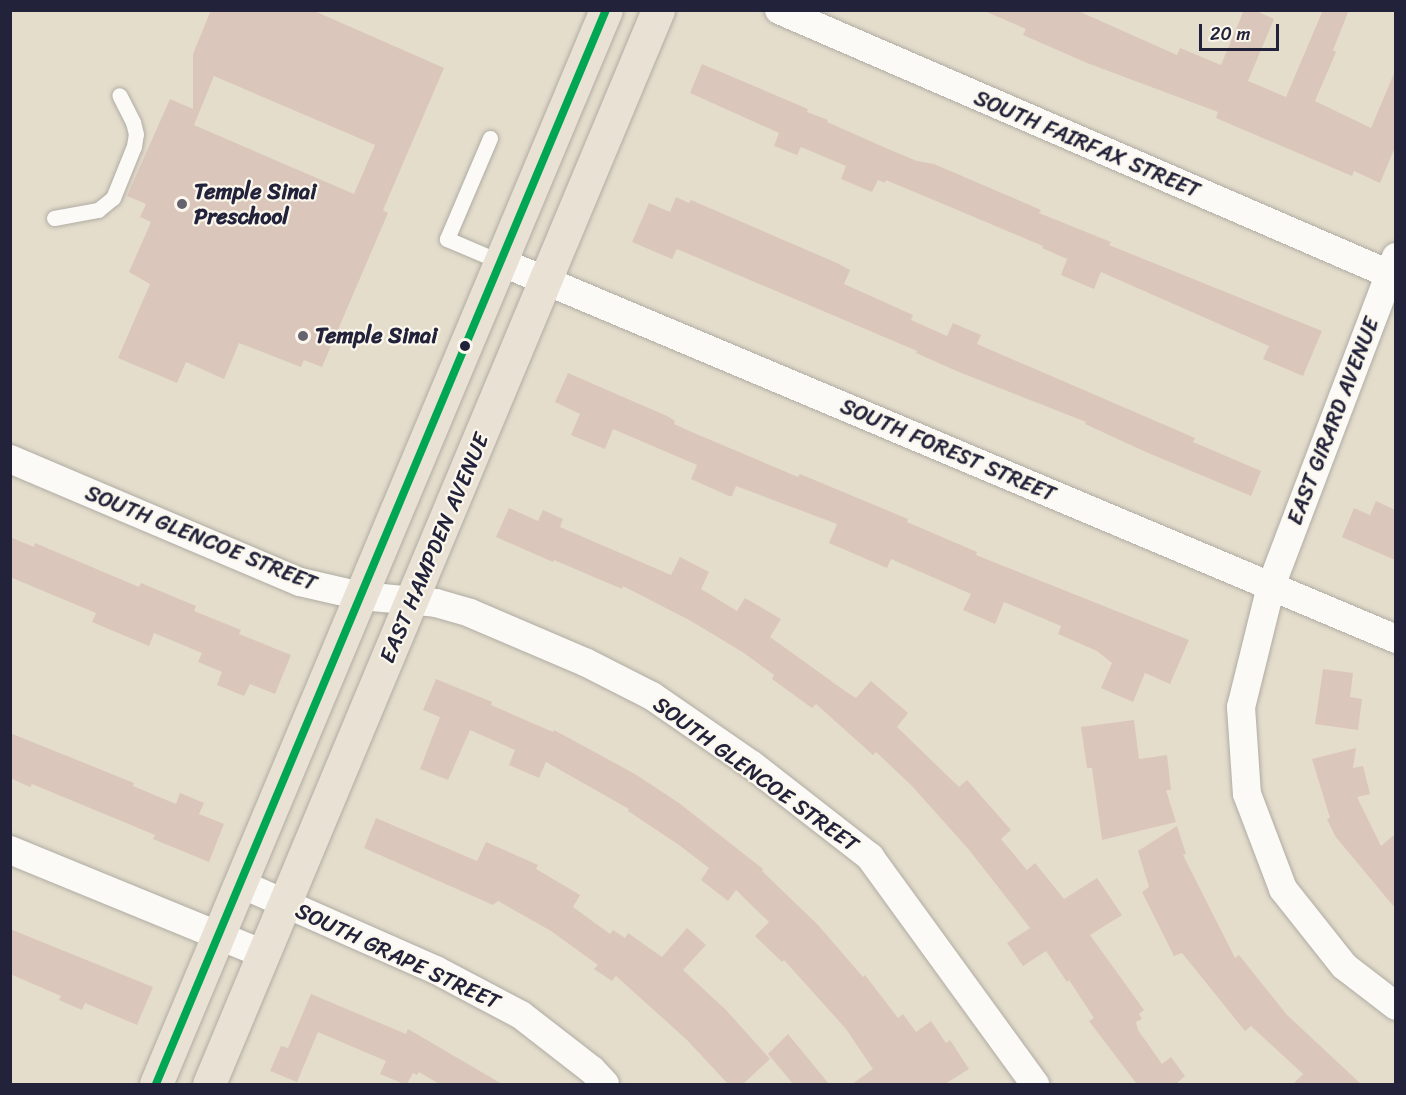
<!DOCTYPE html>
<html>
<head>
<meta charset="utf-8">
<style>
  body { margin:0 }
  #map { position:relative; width:1406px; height:1095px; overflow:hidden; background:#e4ddcc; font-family:Sriracha,sans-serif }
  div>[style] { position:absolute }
  .building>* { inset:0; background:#dbc6bc }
  .roads { filter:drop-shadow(0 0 2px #b0aca3) drop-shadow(0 0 2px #b0aca3) }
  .service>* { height:15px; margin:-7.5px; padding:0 7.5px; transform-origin:7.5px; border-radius:7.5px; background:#fbfaf7 }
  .minor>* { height:28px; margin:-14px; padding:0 14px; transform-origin:14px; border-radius:14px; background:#fbfaf7 }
  .trunk>* { height:33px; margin:-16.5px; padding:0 16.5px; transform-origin:16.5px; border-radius:16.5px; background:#e8e1d4 }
  .bus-1>* { height:8px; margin:-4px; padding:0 4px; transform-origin:4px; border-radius:4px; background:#00a651 }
  .dots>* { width:16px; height:16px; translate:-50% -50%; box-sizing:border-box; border:3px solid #fbf7ec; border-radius:50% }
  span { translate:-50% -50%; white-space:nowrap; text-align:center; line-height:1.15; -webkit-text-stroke:4.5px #fbf7ec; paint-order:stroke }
  .street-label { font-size:22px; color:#22223b }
  .poi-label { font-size:22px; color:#22223b; font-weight:700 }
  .left { translate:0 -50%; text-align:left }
  .frame { position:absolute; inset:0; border:12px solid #22223b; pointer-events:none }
  .scale { position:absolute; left:1199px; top:24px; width:80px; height:27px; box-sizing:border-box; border:3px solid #22223b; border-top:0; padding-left:8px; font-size:18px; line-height:21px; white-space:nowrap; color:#22223b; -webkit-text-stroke:4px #fbf7ec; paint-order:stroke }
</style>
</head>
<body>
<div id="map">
  <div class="building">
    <i style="clip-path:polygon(evenodd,211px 10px,312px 10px,444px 68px,383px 210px,388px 213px,322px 367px,304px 360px,301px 367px,239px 343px,224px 379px,186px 362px,177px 383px,118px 358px,150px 284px,129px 272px,151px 222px,140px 217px,146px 204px,127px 196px,170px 99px,193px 109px,193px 54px,211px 10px,214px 76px,375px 145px,354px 194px,194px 125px,214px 76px)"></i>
    <i style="clip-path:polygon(982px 10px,1076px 10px,1177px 55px,1180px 48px,1221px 65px,1244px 10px,1254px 10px,1274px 19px,1248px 81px,1286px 97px,1323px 10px,1349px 10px,1333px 50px,1336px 52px,1315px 101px,1371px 128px,1395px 71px,1395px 147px,1380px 183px,1354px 171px,1352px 176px,1216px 118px,1218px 112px,1087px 63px,1023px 35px,1026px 29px)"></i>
    <i style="clip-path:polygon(702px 64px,808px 109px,807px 112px,828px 120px,827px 122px,888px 149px,917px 161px,934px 164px,1041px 210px,1039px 213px,1111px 242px,1109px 245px,1322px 331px,1303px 376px,1263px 359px,1269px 346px,1101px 272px,1094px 289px,1061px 275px,1067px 259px,1042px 248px,1043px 246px,886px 180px,885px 183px,878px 180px,872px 192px,841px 179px,846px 166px,801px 147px,797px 155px,774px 146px,779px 133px,690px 93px)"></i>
    <i style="clip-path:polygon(676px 197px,689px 203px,691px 200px,837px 263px,850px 270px,844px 284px,913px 315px,911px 320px,947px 336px,953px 323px,981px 335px,977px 344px,1195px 438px,1193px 442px,1261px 471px,1251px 496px,1146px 452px,1085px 424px,1086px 422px,959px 372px,916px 353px,917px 351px,677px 249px,672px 259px,632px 242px,649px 203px,670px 212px)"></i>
    <i style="clip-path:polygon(568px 373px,667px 416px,675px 421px,674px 424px,694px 433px,798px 477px,800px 474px,908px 519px,907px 522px,977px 552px,976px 555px,1189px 640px,1170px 684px,1145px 673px,1133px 702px,1101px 688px,1112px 663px,1097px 651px,1058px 634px,1061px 626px,1004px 602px,995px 624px,963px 610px,971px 594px,891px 559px,887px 568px,829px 543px,837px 524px,736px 486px,732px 496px,729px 496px,691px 479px,697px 465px,613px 429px,605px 449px,571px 435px,580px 414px,555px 402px)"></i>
    <i style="clip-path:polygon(1376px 501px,1395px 510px,1395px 560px,1342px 537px,1354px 508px,1370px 515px)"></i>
    <i style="clip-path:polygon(509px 508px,538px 521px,543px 510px,563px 519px,560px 527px,671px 575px,680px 557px,709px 572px,701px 589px,737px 611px,745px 598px,781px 619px,770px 637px,845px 691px,856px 698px,871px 681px,908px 713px,897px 727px,959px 787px,967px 780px,1011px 830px,1001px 839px,1027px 870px,1035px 863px,1064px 899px,1097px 878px,1122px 915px,1090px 935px,1144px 1010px,1139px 1014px,1142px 1019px,1136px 1022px,1138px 1030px,1162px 1064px,1171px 1057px,1185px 1076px,1176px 1084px,1134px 1084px,1136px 1083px,1089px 1021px,1094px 1018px,1069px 980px,1067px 982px,1046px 951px,1023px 966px,1007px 943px,1030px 928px,970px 851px,912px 786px,876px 752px,873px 755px,816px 704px,812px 708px,772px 679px,774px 675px,744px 653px,691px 621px,623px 586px,622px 589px,554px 560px,553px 562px,496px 537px)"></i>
    <i style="clip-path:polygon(10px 537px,34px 547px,35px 543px,139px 587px,141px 583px,196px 606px,194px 611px,241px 630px,239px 634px,291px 655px,275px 694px,250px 684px,244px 696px,217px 685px,222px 672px,198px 662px,202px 653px,154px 633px,149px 646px,92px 622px,96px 613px,10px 577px)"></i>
    <i style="clip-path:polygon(1323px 669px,1353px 673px,1350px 697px,1362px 699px,1358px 730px,1315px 724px)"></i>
    <i style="clip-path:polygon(436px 679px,492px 702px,491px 705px,553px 732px,554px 730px,635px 774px,679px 803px,763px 869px,762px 871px,818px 925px,863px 977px,865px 975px,898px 1018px,903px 1014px,916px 1032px,931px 1021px,946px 1043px,950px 1040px,969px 1069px,945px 1084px,852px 1084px,873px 1069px,846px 1029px,784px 960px,782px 962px,755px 936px,769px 922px,736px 890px,728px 901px,701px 880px,709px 868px,679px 845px,628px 811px,629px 809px,546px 762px,539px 778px,509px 765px,515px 750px,470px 730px,448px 780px,420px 769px,440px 717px,423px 710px)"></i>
    <i style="clip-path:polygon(1134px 720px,1139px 759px,1167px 755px,1171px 790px,1166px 790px,1176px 822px,1102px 840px,1092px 768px,1087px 768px,1081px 727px)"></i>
    <i style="clip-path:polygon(10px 733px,134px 783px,133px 786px,176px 804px,180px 793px,204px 803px,199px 814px,224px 824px,209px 862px,153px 839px,155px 835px,32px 784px,30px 787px,10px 778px)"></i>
    <i style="clip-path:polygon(1356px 748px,1353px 768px,1363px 766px,1370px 794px,1357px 797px,1381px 846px,1395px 834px,1395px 908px,1335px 836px,1327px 819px,1330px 818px,1312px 759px)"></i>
    <i style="clip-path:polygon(376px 818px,477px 861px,486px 842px,538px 865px,536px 869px,580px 895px,573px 907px,610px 934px,613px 930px,625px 938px,628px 933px,662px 957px,687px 928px,706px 945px,683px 970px,726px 1010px,770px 1059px,743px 1084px,728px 1084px,687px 1040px,616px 976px,612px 981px,594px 969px,598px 965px,551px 931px,498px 901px,493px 905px,364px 848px)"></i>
    <i style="clip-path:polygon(1177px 826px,1186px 854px,1183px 855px,1235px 958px,1239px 955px,1287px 1015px,1361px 1084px,1293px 1084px,1303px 1074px,1251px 1026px,1245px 1031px,1182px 953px,1174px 956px,1142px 892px,1149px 887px,1138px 851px)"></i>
    <i style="clip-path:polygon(10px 929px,153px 987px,137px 1025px,85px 1003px,82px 1010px,59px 1000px,61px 996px,10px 974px)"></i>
    <i style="clip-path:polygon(311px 994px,406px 1034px,408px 1029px,502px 1084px,439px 1084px,419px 1072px,417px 1075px,413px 1073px,407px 1084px,404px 1084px,380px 1074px,386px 1061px,318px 1032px,297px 1082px,270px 1071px,281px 1046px,288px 1048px)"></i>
    <i style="clip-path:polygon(788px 1034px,829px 1084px,793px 1084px,768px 1054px)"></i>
  </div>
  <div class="roads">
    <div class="service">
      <i style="left:490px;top:138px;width:110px;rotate:113.1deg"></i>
      <i style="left:447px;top:239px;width:59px;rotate:23.1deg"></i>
      <i style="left:54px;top:218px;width:45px;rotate:-10.3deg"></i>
      <i style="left:98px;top:210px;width:19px;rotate:-39deg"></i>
      <i style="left:113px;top:198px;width:56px;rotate:-68deg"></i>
      <i style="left:134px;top:146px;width:12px;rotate:-81deg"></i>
      <i style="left:136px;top:134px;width:12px;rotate:-104deg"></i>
      <i style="left:133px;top:122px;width:30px;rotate:-117deg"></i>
    </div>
    <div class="minor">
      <i style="left:779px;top:10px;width:672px;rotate:23.4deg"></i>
      <i style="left:1396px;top:257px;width:352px;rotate:110.8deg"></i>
      <i style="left:1271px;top:586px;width:125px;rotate:103.9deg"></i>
      <i style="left:1241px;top:707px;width:87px;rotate:86.1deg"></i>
      <i style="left:1247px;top:794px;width:102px;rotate:69.2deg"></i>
      <i style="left:1283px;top:889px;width:98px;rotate:51.6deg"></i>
      <i style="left:1344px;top:966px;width:66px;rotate:37.6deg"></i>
      <i style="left:501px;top:262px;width:971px;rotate:22.84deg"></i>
      <i style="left:10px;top:459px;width:315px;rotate:23deg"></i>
      <i style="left:300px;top:582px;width:63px;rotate:12.9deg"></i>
      <i style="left:361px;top:596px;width:75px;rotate:5.3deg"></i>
      <i style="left:436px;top:603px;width:35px;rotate:16deg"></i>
      <i style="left:470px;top:613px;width:125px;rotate:23.1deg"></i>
      <i style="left:585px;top:662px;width:75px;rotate:26.9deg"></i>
      <i style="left:652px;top:696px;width:121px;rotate:34.6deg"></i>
      <i style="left:752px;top:765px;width:150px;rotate:37.9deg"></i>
      <i style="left:870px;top:857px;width:281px;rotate:54deg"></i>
      <i style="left:10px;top:850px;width:274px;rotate:22.3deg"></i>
      <i style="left:241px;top:884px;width:213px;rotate:23.8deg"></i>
      <i style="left:436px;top:970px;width:96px;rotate:27.9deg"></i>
      <i style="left:521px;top:1015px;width:90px;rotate:37.8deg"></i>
      <i style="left:592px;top:1070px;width:19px;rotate:47deg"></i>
    </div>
    <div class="trunk">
      <i style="left:156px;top:1084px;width:1164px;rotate:-67.27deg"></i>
      <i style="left:209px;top:1084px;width:1164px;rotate:-67.31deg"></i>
    </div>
  </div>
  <div class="bus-1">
    <i style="left:156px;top:1084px;width:1164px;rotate:-67.27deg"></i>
  </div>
  <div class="dots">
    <i style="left:182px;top:204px;background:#66636e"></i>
    <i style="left:303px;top:336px;background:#66636e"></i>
    <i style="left:465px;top:346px;background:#22223b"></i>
  </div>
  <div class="street-label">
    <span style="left:1087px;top:144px;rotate:23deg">SOUTH FAIRFAX STREET</span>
    <span style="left:1333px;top:421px;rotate:-69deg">EAST GIRARD AVENUE</span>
    <span style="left:948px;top:450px;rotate:23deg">SOUTH FOREST STREET</span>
    <span style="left:201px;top:538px;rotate:22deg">SOUTH GLENCOE STREET</span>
    <span style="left:434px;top:548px;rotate:-67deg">EAST HAMPDEN AVENUE</span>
    <span style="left:756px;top:774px;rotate:36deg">SOUTH GLENCOE STREET</span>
    <span style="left:398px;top:956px;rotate:25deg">SOUTH GRAPE STREET</span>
  </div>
  <div class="poi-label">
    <span class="left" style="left:194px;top:204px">Temple Sinai<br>Preschool</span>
    <span class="left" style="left:315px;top:336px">Temple Sinai</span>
  </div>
  <div class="frame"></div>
  <div class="scale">20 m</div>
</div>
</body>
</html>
